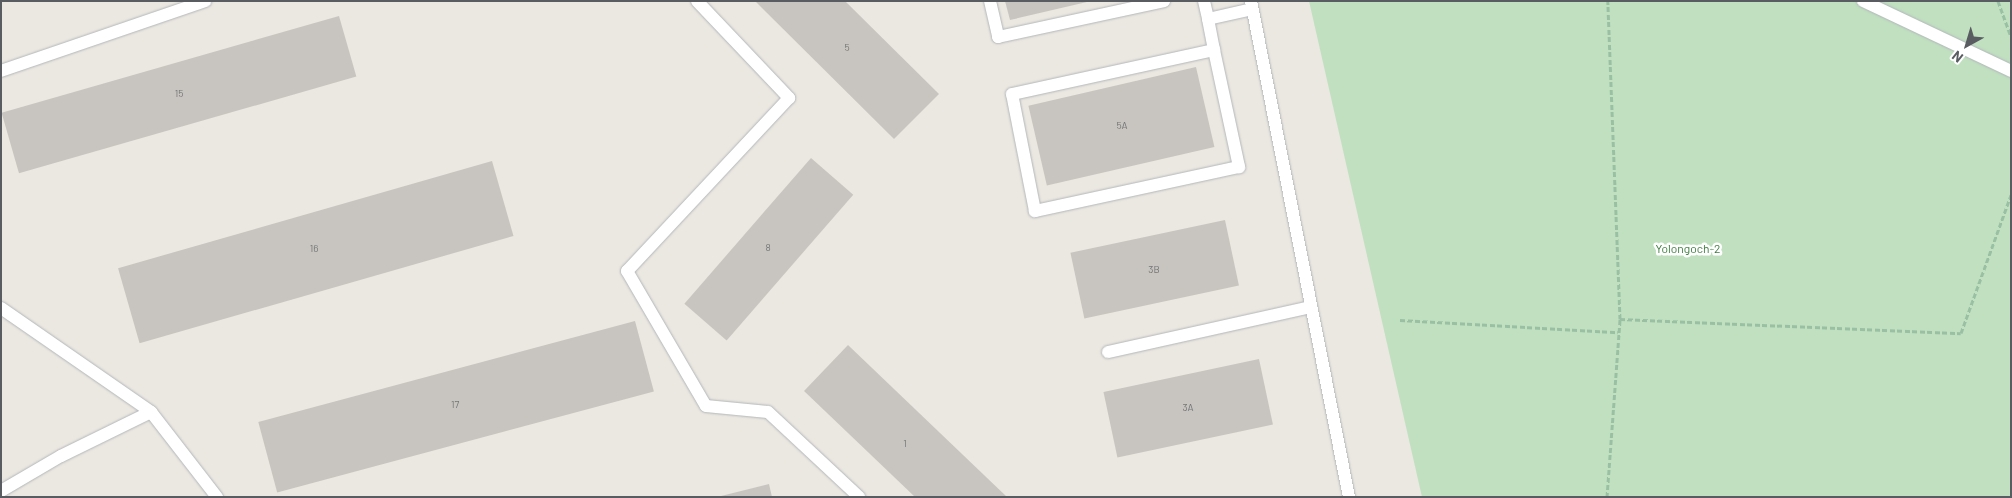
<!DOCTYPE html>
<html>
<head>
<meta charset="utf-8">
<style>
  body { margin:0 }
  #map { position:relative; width:2012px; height:498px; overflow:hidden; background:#ebe8e1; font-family:Barlow,sans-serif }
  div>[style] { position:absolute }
  .green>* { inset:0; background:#c0e0c0 }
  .building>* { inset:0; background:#c8c5c0; transform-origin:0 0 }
  .path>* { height:3px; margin-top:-1.5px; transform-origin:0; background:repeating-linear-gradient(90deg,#9ac0a4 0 5px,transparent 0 7.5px) }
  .roads { filter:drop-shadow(0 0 1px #b3b6ba) drop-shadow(0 0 1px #b3b6ba) }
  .service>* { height:12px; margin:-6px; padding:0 6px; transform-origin:6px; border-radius:6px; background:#fff }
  span { translate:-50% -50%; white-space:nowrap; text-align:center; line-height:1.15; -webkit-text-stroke:5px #fff; paint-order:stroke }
  .number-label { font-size:10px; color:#757678 }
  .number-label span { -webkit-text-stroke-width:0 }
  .park-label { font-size:12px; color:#3c7c3e }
  .frame { position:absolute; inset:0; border:2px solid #595c60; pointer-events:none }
  .north { position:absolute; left:1942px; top:20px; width:50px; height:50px; -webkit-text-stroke:4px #fff; paint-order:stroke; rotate:219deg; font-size:14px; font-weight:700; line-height:20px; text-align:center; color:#595c60 }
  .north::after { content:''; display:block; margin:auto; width:18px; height:22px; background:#595c60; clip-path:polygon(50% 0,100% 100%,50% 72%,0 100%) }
</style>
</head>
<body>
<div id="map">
  <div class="green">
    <i style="clip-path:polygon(1309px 1px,2011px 1px,2011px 497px,1422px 497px)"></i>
  </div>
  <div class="building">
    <i style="clip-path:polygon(755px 1px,845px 1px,939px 94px,894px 139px)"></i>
    <i style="clip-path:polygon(1005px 1px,1087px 1px,1087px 2px,1010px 20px)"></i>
    <i style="left:339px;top:16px;width:63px;height:351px;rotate:74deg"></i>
    <i style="left:1196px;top:67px;width:82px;height:172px;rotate:77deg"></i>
    <i style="left:811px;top:158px;width:56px;height:193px;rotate:41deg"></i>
    <i style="left:492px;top:161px;width:78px;height:389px;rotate:74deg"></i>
    <i style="left:1225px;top:220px;width:67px;height:158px;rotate:78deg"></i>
    <i style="left:635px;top:321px;width:73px;height:390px;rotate:75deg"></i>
    <i style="clip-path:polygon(848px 345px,1007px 497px,915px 497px,804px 391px)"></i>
    <i style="left:1259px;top:359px;width:67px;height:159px;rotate:78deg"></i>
    <i style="clip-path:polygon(769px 484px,772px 497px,722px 497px,721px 496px)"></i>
  </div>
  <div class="path">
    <i style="left:1998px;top:1px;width:37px;rotate:70deg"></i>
    <i style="left:1620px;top:319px;width:341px;rotate:2.4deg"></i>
    <i style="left:1961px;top:333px;width:147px;rotate:-70.1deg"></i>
    <i style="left:1400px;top:320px;width:218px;rotate:3.2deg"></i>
    <i style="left:1607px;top:497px;width:178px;rotate:-85.8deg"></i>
    <i style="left:1620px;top:319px;width:318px;rotate:-92.2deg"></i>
  </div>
  <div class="roads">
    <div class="service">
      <i style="left:697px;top:1px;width:134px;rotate:46.5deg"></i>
      <i style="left:789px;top:98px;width:237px;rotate:133.1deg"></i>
      <i style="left:627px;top:271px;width:156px;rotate:59.7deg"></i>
      <i style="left:706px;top:406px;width:62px;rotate:5.5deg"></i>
      <i style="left:768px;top:412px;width:125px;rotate:43deg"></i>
      <i style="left:990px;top:1px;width:37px;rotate:77deg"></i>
      <i style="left:998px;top:37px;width:170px;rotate:-12.2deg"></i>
      <i style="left:1204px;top:1px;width:18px;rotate:77deg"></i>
      <i style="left:1208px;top:19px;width:45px;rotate:-12.8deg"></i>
      <i style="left:1251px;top:1px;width:506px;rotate:78.82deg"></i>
      <i style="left:1863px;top:1px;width:164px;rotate:25.3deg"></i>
      <i style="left:1208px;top:19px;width:32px;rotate:79deg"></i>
      <i style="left:1214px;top:50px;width:120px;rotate:77.9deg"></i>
      <i style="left:1239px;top:167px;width:209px;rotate:167.8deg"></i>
      <i style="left:1035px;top:211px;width:119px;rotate:-101.1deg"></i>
      <i style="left:1012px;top:94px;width:207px;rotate:-12.3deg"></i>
      <i style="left:1px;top:71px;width:216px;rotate:-18.9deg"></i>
      <i style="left:1px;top:308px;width:183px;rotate:34.7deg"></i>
      <i style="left:151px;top:412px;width:108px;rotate:52.2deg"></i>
      <i style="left:1108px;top:352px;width:208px;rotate:-12.5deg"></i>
      <i style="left:1px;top:491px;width:69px;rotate:-30.3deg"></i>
      <i style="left:61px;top:456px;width:100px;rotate:-26.1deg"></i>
    </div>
  </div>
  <div class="number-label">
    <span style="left:847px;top:48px">5</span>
    <span style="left:179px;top:94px">15</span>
    <span style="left:1122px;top:126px">5A</span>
    <span style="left:768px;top:248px">8</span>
    <span style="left:314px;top:249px">16</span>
    <span style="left:1154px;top:270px">3B</span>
    <span style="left:455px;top:405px">17</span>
    <span style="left:1188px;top:408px">3A</span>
    <span style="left:905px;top:444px">1</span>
  </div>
  <div class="park-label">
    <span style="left:1688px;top:249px">Yolongoch-2</span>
  </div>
  <div class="frame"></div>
  <div class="north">N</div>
</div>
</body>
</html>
